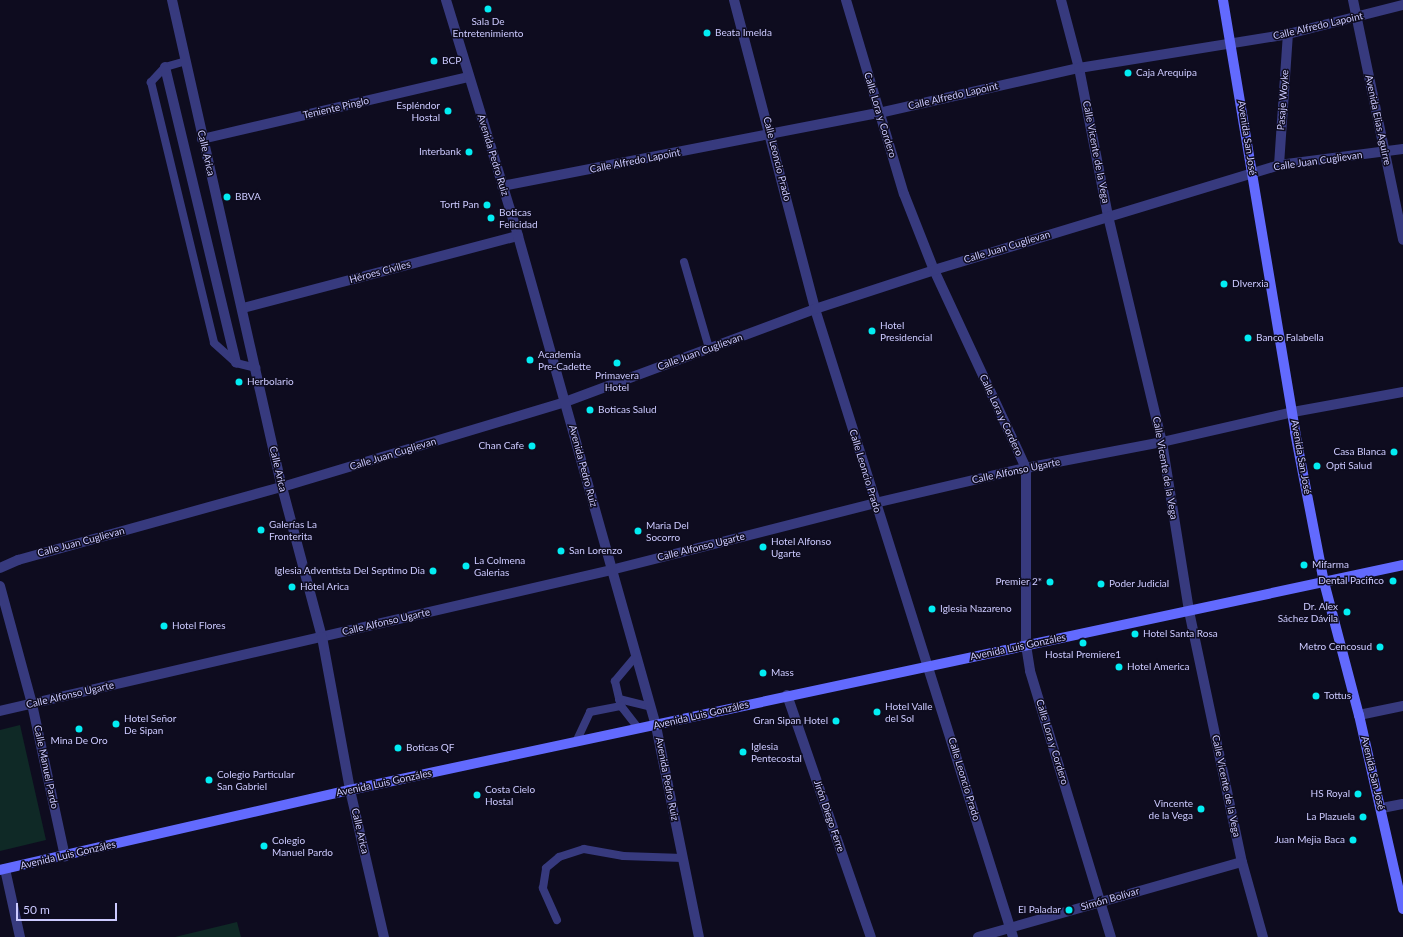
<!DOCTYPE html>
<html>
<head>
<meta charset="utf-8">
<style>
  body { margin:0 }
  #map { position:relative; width:1403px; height:937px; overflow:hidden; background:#0e0c1f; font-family:Lato,sans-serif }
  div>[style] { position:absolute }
  .green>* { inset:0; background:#0f2926 }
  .service>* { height:8px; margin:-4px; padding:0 4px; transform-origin:4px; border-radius:4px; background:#373a7e }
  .pedestrian>* { height:10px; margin:-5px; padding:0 5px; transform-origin:5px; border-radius:5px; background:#373a7e }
  .minor>* { height:10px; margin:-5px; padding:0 5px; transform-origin:5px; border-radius:5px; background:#373a7e }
  .tertiary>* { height:10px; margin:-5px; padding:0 5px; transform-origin:5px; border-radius:5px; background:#373a7e }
  .secondary>* { height:10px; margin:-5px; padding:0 5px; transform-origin:5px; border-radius:5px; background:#626afe }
  .dots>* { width:11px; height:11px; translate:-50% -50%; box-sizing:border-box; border:2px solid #0e0c1f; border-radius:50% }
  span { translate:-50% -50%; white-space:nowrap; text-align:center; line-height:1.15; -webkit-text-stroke:3px #0e0c1f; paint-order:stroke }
  .poi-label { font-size:10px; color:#cccaff }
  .left { translate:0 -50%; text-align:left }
  .right { translate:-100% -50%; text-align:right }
  .street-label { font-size:10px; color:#cccaff }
  .scale { position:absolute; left:16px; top:903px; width:101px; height:18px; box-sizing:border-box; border:2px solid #cccaff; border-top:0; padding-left:5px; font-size:12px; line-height:14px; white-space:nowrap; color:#cccaff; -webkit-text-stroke:3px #0e0c1f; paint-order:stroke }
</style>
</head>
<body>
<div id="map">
  <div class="green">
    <i style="clip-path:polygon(20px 725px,46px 840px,0 851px,0 730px)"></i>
    <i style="clip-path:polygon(237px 922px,241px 937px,175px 937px)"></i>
  </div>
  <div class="service">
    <i style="left:186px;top:61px;width:22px;rotate:164deg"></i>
    <i style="left:165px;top:67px;width:21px;rotate:133deg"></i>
    <i style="left:151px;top:82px;width:268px;rotate:76.4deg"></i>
    <i style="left:214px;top:343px;width:30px;rotate:42deg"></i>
    <i style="left:236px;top:363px;width:21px;rotate:14deg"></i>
    <i style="left:684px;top:262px;width:90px;rotate:73.8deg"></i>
    <i style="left:636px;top:656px;width:33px;rotate:130deg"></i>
    <i style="left:615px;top:681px;width:26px;rotate:77deg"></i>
    <i style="left:621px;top:706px;width:29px;rotate:52deg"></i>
    <i style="left:619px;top:699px;width:32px;rotate:14deg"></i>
    <i style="left:576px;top:742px;width:33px;rotate:-65deg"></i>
    <i style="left:590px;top:712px;width:32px;rotate:-11deg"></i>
    <i style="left:557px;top:920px;width:35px;rotate:-114deg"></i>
    <i style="left:543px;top:888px;width:20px;rotate:-81deg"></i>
    <i style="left:546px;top:868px;width:17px;rotate:-40deg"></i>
    <i style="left:559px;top:857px;width:26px;rotate:-18deg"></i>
    <i style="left:584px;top:849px;width:40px;rotate:10deg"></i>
    <i style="left:623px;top:856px;width:60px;rotate:1.9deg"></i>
  </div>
  <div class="pedestrian">
    <i style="left:1353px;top:0;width:245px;rotate:78.2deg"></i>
    <i style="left:165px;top:67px;width:304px;rotate:76.5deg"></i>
    <i style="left:1279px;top:165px;width:131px;rotate:-86.1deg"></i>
  </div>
  <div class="minor">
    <i style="left:734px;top:0;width:319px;rotate:75.3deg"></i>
    <i style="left:815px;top:309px;width:658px;rotate:72.5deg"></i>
    <i style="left:846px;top:0;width:202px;rotate:73.4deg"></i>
    <i style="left:904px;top:194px;width:82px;rotate:68.5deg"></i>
    <i style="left:934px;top:270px;width:218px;rotate:65.1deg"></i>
    <i style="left:1026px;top:468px;width:177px;rotate:90deg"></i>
    <i style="left:1026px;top:645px;width:26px;rotate:81deg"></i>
    <i style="left:1030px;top:671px;width:278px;rotate:73.1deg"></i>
    <i style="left:1061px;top:0;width:70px;rotate:75.2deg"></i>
    <i style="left:1079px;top:68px;width:151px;rotate:78.9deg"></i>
    <i style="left:1108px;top:216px;width:232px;rotate:76.6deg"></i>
    <i style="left:1162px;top:442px;width:171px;rotate:80.9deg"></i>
    <i style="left:1189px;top:611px;width:257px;rotate:78.1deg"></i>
    <i style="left:1242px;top:862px;width:78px;rotate:74.4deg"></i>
    <i style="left:202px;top:139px;width:274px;rotate:-13.1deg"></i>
    <i style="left:502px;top:186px;width:384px;rotate:-11deg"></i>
    <i style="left:879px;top:113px;width:205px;rotate:-12.7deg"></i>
    <i style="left:1079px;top:68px;width:212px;rotate:-9.2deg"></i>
    <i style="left:1288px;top:34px;width:119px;rotate:-14.2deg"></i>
    <i style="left:243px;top:308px;width:284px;rotate:-14.7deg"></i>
    <i style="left:0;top:568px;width:20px;rotate:-24deg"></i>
    <i style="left:18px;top:560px;width:274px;rotate:-15.5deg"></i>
    <i style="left:282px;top:487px;width:295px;rotate:-16.7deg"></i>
    <i style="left:565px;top:402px;width:267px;rotate:-20.4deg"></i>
    <i style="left:815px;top:309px;width:125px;rotate:-18.1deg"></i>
    <i style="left:934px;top:270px;width:361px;rotate:-16.9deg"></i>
    <i style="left:1279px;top:165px;width:125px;rotate:-7.4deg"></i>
    <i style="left:0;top:586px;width:122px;rotate:74.8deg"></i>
    <i style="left:32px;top:704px;width:156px;rotate:77.8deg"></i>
    <i style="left:787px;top:695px;width:256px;rotate:70.9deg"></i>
    <i style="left:0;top:711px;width:627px;rotate:-12.99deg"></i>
    <i style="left:611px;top:570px;width:272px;rotate:-14.2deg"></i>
    <i style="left:875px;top:503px;width:155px;rotate:-13.1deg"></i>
    <i style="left:1026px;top:468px;width:138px;rotate:-10.8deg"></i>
    <i style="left:1162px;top:442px;width:134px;rotate:-12.9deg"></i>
    <i style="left:1293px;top:412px;width:112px;rotate:-10.3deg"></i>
    <i style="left:1359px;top:715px;width:45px;rotate:-11.6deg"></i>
    <i style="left:1382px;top:808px;width:21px;rotate:-11deg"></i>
    <i style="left:5px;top:869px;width:70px;rotate:77.6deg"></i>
    <i style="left:978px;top:937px;width:274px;rotate:-15.9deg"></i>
  </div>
  <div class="tertiary">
    <i style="left:172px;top:0;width:499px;rotate:77.3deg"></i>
    <i style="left:282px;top:487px;width:155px;rotate:75.1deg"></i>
    <i style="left:322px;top:637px;width:156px;rotate:79.6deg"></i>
    <i style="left:350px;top:790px;width:151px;rotate:77deg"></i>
    <i style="left:446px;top:0;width:247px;rotate:73deg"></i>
    <i style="left:518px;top:236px;width:509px;rotate:74.27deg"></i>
    <i style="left:656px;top:726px;width:215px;rotate:78.5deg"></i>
  </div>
  <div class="secondary">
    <i style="left:1223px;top:0;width:438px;rotate:80.5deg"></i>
    <i style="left:1295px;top:432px;width:153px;rotate:79.1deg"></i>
    <i style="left:1324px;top:582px;width:138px;rotate:75.3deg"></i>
    <i style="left:1359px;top:715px;width:199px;rotate:77.2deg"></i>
    <i style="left:0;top:870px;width:359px;rotate:-12.9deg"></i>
    <i style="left:350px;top:790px;width:1077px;rotate:-12.06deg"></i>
  </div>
  <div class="dots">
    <i style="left:488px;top:9px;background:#02edf3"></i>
    <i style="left:707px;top:33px;background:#02edf3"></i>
    <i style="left:434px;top:61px;background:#02edf3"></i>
    <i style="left:1128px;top:73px;background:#02edf3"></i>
    <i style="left:448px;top:111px;background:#02edf3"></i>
    <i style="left:469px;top:152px;background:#02edf3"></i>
    <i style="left:227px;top:197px;background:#02edf3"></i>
    <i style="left:487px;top:205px;background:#02edf3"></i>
    <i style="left:491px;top:218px;background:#02edf3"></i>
    <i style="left:1224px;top:284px;background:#02edf3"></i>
    <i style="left:872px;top:331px;background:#02edf3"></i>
    <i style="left:1248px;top:338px;background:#02edf3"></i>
    <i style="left:530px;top:360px;background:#02edf3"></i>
    <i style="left:617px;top:363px;background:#02edf3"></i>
    <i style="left:239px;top:382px;background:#02edf3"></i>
    <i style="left:590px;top:410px;background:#02edf3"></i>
    <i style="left:532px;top:446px;background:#02edf3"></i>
    <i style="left:1394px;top:452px;background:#02edf3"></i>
    <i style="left:1317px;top:466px;background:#02edf3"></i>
    <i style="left:261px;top:530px;background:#02edf3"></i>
    <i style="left:638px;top:531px;background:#02edf3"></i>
    <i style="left:763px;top:547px;background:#02edf3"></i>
    <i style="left:561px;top:551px;background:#02edf3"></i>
    <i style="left:1304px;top:565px;background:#02edf3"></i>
    <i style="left:466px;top:566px;background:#02edf3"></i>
    <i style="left:433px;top:571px;background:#02edf3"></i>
    <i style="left:1393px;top:581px;background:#02edf3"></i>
    <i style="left:1050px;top:582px;background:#02edf3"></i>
    <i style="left:1101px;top:584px;background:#02edf3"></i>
    <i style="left:292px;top:587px;background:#02edf3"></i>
    <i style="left:932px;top:609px;background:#02edf3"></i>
    <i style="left:1347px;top:612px;background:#02edf3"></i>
    <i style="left:164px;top:626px;background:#02edf3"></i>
    <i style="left:1135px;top:634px;background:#02edf3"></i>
    <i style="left:1083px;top:643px;background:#02edf3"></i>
    <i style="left:1380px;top:647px;background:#02edf3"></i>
    <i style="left:1119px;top:667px;background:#02edf3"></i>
    <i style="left:763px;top:673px;background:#02edf3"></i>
    <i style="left:1316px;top:696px;background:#02edf3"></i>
    <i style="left:877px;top:712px;background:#02edf3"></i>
    <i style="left:836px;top:721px;background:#02edf3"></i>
    <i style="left:116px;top:724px;background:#02edf3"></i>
    <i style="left:79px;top:729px;background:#02edf3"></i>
    <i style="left:398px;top:748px;background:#02edf3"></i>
    <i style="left:743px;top:752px;background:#02edf3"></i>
    <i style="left:209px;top:780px;background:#02edf3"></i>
    <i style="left:1358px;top:794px;background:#02edf3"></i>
    <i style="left:477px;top:795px;background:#02edf3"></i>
    <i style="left:1201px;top:809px;background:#02edf3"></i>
    <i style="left:1363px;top:817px;background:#02edf3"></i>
    <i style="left:1353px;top:840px;background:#02edf3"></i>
    <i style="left:264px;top:846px;background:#02edf3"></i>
    <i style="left:1069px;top:910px;background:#02edf3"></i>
  </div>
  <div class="poi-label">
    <span style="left:488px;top:27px">Sala De<br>Entretenimiento</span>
    <span class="left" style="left:715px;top:33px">Beata Imelda</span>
    <span class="left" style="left:442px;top:61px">BCP</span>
    <span class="left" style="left:1136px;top:73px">Caja Arequipa</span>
    <span class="right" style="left:440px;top:111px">Espléndor<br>Hostal</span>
    <span class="right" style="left:461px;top:152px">Interbank</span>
    <span class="left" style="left:235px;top:197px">BBVA</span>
    <span class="right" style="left:479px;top:205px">Torti Pan</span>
    <span class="left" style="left:499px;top:218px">Boticas<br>Felicidad</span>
    <span class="left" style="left:1232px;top:284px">DIverxia</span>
    <span class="left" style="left:880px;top:331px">Hotel<br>Presidencial</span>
    <span class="left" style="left:1256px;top:338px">Banco Falabella</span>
    <span class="left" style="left:538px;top:360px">Academia<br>Pre-Cadette</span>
    <span style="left:617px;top:381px">Primavera<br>Hotel</span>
    <span class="left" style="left:247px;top:382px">Herbolario</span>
    <span class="left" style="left:598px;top:410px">Boticas Salud</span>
    <span class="right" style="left:524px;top:446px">Chan Cafe</span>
    <span class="right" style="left:1386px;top:452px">Casa Blanca</span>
    <span class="left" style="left:1326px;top:466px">Opti Salud</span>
    <span class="left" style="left:269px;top:530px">Galerías La<br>Fronterita</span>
    <span class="left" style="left:646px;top:531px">Maria Del<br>Socorro</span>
    <span class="left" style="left:771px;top:547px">Hotel Alfonso<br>Ugarte</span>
    <span class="left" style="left:569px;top:551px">San Lorenzo</span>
    <span class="left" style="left:474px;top:566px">La Colmena<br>Galerias</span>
    <span class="left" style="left:1312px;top:565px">Mifarma</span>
    <span class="right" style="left:425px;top:571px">Iglesia Adventista Del Septimo Dia</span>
    <span class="right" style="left:1384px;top:581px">Dental Pacifico</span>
    <span class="right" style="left:1042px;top:582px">Premier 2*</span>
    <span class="left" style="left:1109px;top:584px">Poder Judicial</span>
    <span class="left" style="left:300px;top:587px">Hôtel Arica</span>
    <span class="right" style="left:1338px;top:612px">Dr. Alex<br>Sáchez Dávila</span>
    <span class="left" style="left:940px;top:609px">Iglesia Nazareno</span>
    <span class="left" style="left:172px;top:626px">Hotel Flores</span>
    <span class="left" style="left:1143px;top:634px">Hotel Santa Rosa</span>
    <span class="right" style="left:1372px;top:647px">Metro Cencosud</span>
    <span style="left:1083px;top:655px">Hostal Premiere1</span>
    <span class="left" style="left:1127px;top:667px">Hotel America</span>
    <span class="left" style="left:771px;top:673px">Mass</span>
    <span class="left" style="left:1324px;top:696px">Tottus</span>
    <span class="left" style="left:885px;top:712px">Hotel Valle<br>del Sol</span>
    <span class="left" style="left:124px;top:724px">Hotel Señor<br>De Sipan</span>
    <span class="right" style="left:828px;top:721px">Gran Sipan Hotel</span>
    <span style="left:79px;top:741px">Mina De Oro</span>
    <span class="left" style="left:751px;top:752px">Iglesia<br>Pentecostal</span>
    <span class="left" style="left:406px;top:748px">Boticas QF</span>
    <span class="left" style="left:217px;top:780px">Colegio Particular<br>San Gabriel</span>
    <span class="left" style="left:485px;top:795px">Costa Cielo<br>Hostal</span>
    <span class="right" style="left:1350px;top:794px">HS Royal</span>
    <span class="right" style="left:1193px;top:809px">Vincente<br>de la Vega</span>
    <span class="right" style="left:1355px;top:817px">La Plazuela</span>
    <span class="left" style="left:272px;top:846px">Colegio<br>Manuel Pardo</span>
    <span class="right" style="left:1345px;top:840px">Juan Mejia Baca</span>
    <span class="right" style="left:1061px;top:910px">El Paladar</span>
  </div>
  <div class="street-label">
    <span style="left:1318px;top:26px;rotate:-13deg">Calle Alfredo Lapoint</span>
    <span style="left:953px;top:96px;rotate:-13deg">Calle Alfredo Lapoint</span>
    <span style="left:1283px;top:100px;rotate:-86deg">Pasaje Woyke</span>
    <span style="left:336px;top:108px;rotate:-13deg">Teniente Pinglo</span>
    <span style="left:880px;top:115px;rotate:73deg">Calle Lora y Cordero</span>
    <span style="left:1378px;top:120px;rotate:78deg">Avenida Elias Aguirre</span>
    <span style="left:1247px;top:138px;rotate:81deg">Avenida San José</span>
    <span style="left:1096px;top:152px;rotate:79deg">Calle Vicente de la Vega</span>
    <span style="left:206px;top:153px;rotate:77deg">Calle Arica</span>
    <span style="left:493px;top:155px;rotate:73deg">Avenida Pedro Ruiz</span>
    <span style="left:777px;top:159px;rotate:76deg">Calle Leoncio Prado</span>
    <span style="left:635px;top:161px;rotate:-11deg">Calle Alfredo Lapoint</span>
    <span style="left:1318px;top:161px;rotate:-8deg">Calle Juan Cuglievan</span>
    <span style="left:1007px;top:247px;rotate:-17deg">Calle Juan Cuglievan</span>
    <span style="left:380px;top:272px;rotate:-15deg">Héroes Civiles</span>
    <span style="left:700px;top:352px;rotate:-20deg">Calle Juan Cuglievan</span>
    <span style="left:1001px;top:415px;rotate:65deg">Calle Lora y Cordero</span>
    <span style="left:393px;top:454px;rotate:-17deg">Calle Juan Cuglievan</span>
    <span style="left:1301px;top:457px;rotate:80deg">Avenida San José</span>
    <span style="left:583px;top:466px;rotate:75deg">Avenida Pedro Ruiz</span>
    <span style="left:1165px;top:468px;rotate:80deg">Calle Vicente de la Vega</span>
    <span style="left:278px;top:469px;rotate:77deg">Calle Arica</span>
    <span style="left:865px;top:471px;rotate:73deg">Calle Leoncio Prado</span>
    <span style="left:1016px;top:471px;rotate:-12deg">Calle Alfonso Ugarte</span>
    <span style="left:81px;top:542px;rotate:-15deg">Calle Juan Cuglievan</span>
    <span style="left:701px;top:547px;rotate:-14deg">Calle Alfonso Ugarte</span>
    <span style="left:386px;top:622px;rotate:-13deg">Calle Alfonso Ugarte</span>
    <span style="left:1018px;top:647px;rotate:-12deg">Avenida Luis Gonzáles</span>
    <span style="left:70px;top:695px;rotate:-13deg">Calle Alfonso Ugarte</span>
    <span style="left:701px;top:715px;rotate:-13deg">Avenida Luis Gonzáles</span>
    <span style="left:1052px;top:742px;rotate:73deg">Calle Lora y Cordero</span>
    <span style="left:46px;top:767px;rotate:78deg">Calle Manuel Pardo</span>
    <span style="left:1373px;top:773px;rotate:77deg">Avenida San José</span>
    <span style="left:667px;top:779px;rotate:79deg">Avenida Pedro Ruiz</span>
    <span style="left:964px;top:779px;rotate:73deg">Calle Leoncio Prado</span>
    <span style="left:384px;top:783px;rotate:-12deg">Avenida Luis Gonzáles</span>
    <span style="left:1226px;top:786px;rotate:78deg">Calle Vicente de la Vega</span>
    <span style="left:829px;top:816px;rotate:71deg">Jirón Diego Ferre</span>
    <span style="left:360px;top:831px;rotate:77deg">Calle Arica</span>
    <span style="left:68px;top:855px;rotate:-13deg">Avenida Luis Gonzáles</span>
    <span style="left:1110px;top:899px;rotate:-16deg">Simón Bolívar</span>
  </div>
  <div class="scale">50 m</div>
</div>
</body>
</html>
